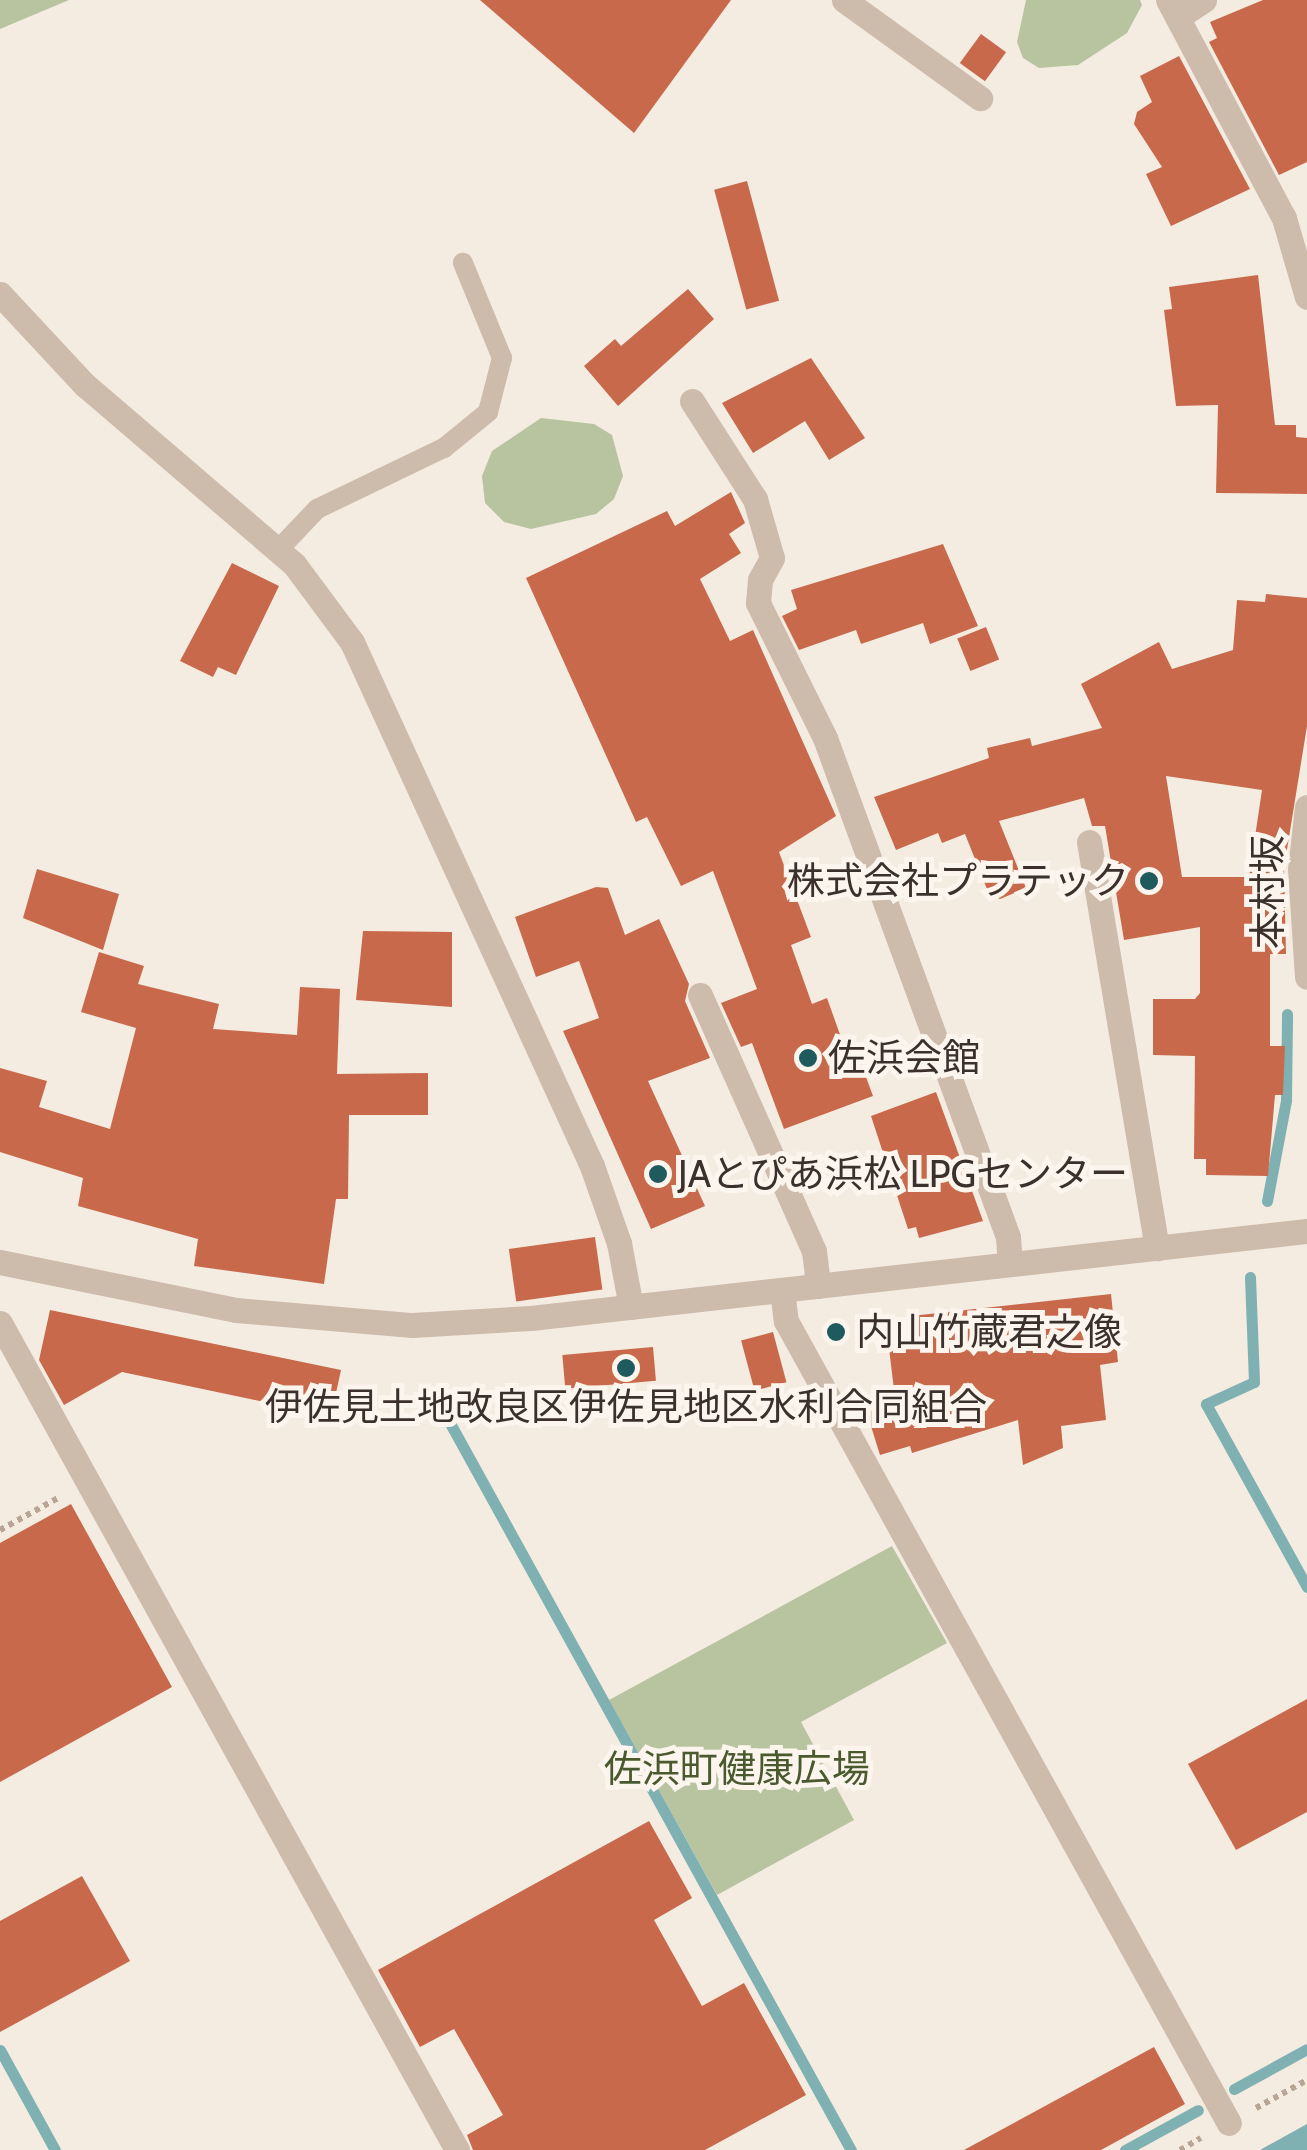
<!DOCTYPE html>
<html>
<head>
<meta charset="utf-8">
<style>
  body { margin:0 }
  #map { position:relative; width:1307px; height:2150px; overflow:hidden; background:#f4ebe1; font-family:Cabin,"Noto Sans JP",sans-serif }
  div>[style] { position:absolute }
  .green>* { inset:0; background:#b8c4a0 }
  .water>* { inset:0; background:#7fb0b2 }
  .stream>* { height:11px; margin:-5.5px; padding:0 5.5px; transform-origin:5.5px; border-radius:5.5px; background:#7fb0b2 }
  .building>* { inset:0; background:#c8694b; transform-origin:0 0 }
  .path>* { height:6px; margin-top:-3px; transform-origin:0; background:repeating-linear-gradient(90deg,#b9a596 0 5px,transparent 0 10px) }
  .service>* { height:20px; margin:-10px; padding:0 10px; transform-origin:10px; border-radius:10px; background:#cdbbac }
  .minor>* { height:25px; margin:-12.5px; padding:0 12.5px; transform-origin:12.5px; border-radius:12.5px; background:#cdbbac }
  .tertiary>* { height:25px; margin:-12.5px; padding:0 12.5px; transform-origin:12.5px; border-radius:12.5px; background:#cdbbac }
  .dots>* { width:28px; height:28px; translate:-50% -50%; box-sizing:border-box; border:5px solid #fbf5ee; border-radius:50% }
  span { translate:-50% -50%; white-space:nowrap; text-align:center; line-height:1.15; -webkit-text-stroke:10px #fbf5ee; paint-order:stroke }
  .poi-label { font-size:38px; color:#3b302b }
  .right { translate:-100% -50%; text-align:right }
  .left { translate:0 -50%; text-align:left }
  .street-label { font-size:38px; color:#3b302b }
  .park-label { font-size:38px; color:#4a5a2e }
</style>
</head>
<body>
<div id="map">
  <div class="green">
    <i style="clip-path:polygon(0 0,69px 0,0 29px)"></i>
    <i style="clip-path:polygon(1026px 0,1140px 0,1142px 5px,1127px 33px,1078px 65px,1039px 68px,1023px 58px,1017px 42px)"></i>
    <i style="clip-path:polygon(541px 418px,594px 424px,612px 435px,623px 476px,614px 499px,596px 514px,531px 529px,504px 522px,485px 503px,482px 476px,492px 451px)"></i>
    <i style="clip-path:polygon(892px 1546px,947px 1643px,801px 1722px,854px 1820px,717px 1895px,609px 1700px)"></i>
  </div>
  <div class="water">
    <i style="clip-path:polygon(1307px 2124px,1307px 2150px,1260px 2150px)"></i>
  </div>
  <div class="stream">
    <i style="left:1267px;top:1201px;width:103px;rotate:-79.3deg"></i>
    <i style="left:1286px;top:1100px;width:86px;rotate:-89.3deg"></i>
    <i style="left:1250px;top:1277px;width:105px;rotate:87.8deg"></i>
    <i style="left:1254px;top:1382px;width:53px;rotate:155.4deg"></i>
    <i style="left:1206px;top:1404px;width:209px;rotate:61.1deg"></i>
    <i style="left:440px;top:1405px;width:851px;rotate:61.12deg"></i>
    <i style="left:0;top:2050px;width:114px;rotate:61.2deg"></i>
    <i style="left:1234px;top:2089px;width:83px;rotate:-28.7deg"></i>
    <i style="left:1125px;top:2150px;width:83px;rotate:-28.7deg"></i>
  </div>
  <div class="building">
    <i style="clip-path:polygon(480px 0,731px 0,634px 133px)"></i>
    <i style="clip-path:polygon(1263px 0,1307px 0,1307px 162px,1279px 175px,1209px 42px,1217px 38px,1210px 22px)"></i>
    <i style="left:981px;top:34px;width:31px;height:36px;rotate:36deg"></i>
    <i style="clip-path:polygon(1179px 56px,1250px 189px,1171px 226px,1146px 174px,1162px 167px,1134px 124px,1137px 112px,1152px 102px,1140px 76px)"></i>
    <i style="left:747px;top:181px;width:124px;height:34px;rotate:75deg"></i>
    <i style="clip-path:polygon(1258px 275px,1275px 425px,1296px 425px,1296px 437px,1307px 438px,1307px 494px,1216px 493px,1218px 405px,1176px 406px,1164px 310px,1172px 309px,1169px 287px)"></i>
    <i style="clip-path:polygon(688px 289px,714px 319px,618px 406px,584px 366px,615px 339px,621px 346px)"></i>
    <i style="clip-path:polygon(811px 358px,865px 438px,829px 460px,805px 421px,753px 453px,722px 403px)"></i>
    <i style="clip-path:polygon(731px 492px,745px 523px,729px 534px,741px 553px,700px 579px,730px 641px,753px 630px,836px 816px,779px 852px,811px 937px,791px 945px,812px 1004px,827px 998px,843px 1043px,852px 1039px,873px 1096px,784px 1129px,752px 1043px,741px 1047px,721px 1003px,757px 989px,713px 871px,681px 886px,647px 817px,636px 822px,526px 578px,667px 511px,675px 526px)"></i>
    <i style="clip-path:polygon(943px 544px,978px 626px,930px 644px,923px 623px,861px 644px,856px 630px,799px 650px,782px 616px,797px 609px,791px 590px)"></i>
    <i style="clip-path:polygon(232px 563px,279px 586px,236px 675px,218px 667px,213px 677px,180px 661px)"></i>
    <i style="clip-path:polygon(evenodd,1266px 594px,1307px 598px,1307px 726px,1284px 868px,1286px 954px,1270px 954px,1270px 1046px,1285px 1046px,1283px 1095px,1275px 1095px,1268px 1176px,1206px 1175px,1206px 1159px,1194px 1159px,1195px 1056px,1153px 1055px,1153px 999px,1195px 999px,1200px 993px,1200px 927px,1124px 940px,1105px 826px,1092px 826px,1084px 798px,999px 821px,1026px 888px,1000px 899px,989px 894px,965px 834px,942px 843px,938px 833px,896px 850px,874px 797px,989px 758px,987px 748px,1030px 738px,1032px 746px,1102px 728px,1081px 684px,1159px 642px,1172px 669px,1233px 650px,1237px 600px,1265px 602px,1266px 594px,1166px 776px,1262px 790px,1249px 877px,1182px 877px,1166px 776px)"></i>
    <i style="left:986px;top:627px;width:35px;height:31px;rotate:68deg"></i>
    <i style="clip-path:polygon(37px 869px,119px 894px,103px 950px,23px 918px)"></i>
    <i style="clip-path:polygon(596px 887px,608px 888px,625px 935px,659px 919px,689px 984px,685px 1001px,710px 1058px,648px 1081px,705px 1206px,651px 1229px,563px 1031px,599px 1018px,579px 961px,536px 977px,515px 917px)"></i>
    <i style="clip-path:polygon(363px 931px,452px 932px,452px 1007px,356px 1000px)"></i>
    <i style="clip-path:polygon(99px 952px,144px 966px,138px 984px,219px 1004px,213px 1029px,297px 1035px,300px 987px,340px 989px,337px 1074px,428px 1073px,428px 1115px,349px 1115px,348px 1199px,336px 1199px,324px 1284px,194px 1266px,198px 1239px,78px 1206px,83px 1178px,0 1152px,0 1068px,47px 1081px,39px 1107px,110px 1129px,136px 1028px,81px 1012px)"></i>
    <i style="clip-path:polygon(936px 1092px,983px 1221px,919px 1238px,916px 1227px,908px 1229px,871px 1116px)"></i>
    <i style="left:595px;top:1237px;width:53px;height:87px;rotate:82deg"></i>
    <i style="clip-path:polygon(1111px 1294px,1118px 1362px,1100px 1365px,1106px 1420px,1061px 1426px,1063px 1448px,1023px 1465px,1018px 1420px,912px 1453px,910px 1446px,880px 1455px,865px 1407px,895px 1398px,888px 1340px,914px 1337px,911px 1316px)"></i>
    <i style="clip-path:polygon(50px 1310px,341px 1370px,331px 1416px,122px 1372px,64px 1405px,39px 1360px)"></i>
    <i style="left:773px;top:1332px;width:52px;height:33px;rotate:75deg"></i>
    <i style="left:653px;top:1347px;width:34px;height:91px;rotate:85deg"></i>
    <i style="clip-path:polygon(71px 1504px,172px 1687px,0 1782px,0 1543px)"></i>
    <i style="clip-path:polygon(1307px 1699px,1307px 1812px,1236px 1850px,1188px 1764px)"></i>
    <i style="clip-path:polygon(649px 1821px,692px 1898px,654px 1920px,702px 2006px,744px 1983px,806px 2095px,705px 2150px,473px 2150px,467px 2135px,503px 2115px,454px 2029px,420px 2047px,378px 1970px)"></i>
    <i style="clip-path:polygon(82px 1876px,130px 1961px,0 2032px,0 1921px)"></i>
    <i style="clip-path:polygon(1154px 2047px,1185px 2104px,1101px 2150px,964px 2150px)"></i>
  </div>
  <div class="path">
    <i style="left:0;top:1530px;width:68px;rotate:-28.8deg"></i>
    <i style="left:1256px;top:2108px;width:58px;rotate:-28.8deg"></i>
    <i style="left:1180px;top:2150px;width:24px;rotate:-30deg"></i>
  </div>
  <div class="service">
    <i style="left:279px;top:549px;width:55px;rotate:-46.5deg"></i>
    <i style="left:317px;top:509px;width:141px;rotate:-25.7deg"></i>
    <i style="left:444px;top:448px;width:57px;rotate:-39.3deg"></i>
    <i style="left:488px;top:412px;width:56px;rotate:-75.5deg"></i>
    <i style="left:502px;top:358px;width:103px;rotate:-112.3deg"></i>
  </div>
  <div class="minor">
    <i style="left:844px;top:0;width:168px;rotate:35.8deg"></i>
    <i style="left:1168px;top:0;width:247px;rotate:62deg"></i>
    <i style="left:1284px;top:218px;width:82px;rotate:73.8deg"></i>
    <i style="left:1180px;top:16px;width:29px;rotate:-34deg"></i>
    <i style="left:692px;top:401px;width:117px;rotate:57.3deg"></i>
    <i style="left:755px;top:499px;width:61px;rotate:73.9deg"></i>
    <i style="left:772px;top:558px;width:25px;rotate:119deg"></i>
    <i style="left:760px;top:580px;width:23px;rotate:95deg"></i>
    <i style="left:758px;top:603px;width:151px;rotate:63.6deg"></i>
    <i style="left:825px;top:738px;width:531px;rotate:69.86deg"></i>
    <i style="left:1008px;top:1237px;width:27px;rotate:86deg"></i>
    <i style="left:1307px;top:807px;width:62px;rotate:96.4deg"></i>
    <i style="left:1300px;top:869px;width:108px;rotate:86.3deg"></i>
    <i style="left:1089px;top:842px;width:412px;rotate:80.5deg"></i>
    <i style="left:700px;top:995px;width:280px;rotate:66deg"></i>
    <i style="left:814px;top:1251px;width:35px;rotate:83deg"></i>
    <i style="left:782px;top:1290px;width:31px;rotate:83deg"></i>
    <i style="left:786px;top:1321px;width:916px;rotate:61.09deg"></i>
    <i style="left:0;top:1323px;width:945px;rotate:61.07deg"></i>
  </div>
  <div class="tertiary">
    <i style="left:0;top:294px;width:125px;rotate:47deg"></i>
    <i style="left:85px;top:385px;width:275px;rotate:40.6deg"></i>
    <i style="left:294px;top:564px;width:97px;rotate:53.4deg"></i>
    <i style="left:352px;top:642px;width:576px;rotate:65.39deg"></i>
    <i style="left:592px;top:1166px;width:82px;rotate:70.7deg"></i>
    <i style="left:619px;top:1243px;width:65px;rotate:79.4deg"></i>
    <i style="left:0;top:1262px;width:241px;rotate:11.5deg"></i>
    <i style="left:236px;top:1310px;width:177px;rotate:4.9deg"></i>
    <i style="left:412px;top:1325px;width:119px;rotate:-3.4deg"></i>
    <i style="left:531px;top:1318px;width:781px;rotate:-6.4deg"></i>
  </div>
  <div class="dots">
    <i style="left:1149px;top:881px;background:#1f5a5e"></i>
    <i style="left:808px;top:1058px;background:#1f5a5e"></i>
    <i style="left:658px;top:1174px;background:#1f5a5e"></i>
    <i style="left:836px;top:1332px;background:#1f5a5e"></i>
    <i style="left:626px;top:1368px;background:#1f5a5e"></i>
  </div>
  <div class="poi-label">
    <span class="right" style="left:1129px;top:881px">株式会社プラテック</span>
    <span class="left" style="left:828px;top:1058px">佐浜会館</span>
    <span class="left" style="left:678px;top:1174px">JAとぴあ浜松 LPGセンター</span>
    <span class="left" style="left:856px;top:1332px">内山竹蔵君之像</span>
    <span style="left:626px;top:1407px">伊佐見土地改良区伊佐見地区水利合同組合</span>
  </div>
  <div class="street-label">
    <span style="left:1268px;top:892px;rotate:-90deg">本村坂</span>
  </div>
  <div class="park-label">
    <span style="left:737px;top:1769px">佐浜町健康広場</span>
  </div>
</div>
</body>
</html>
